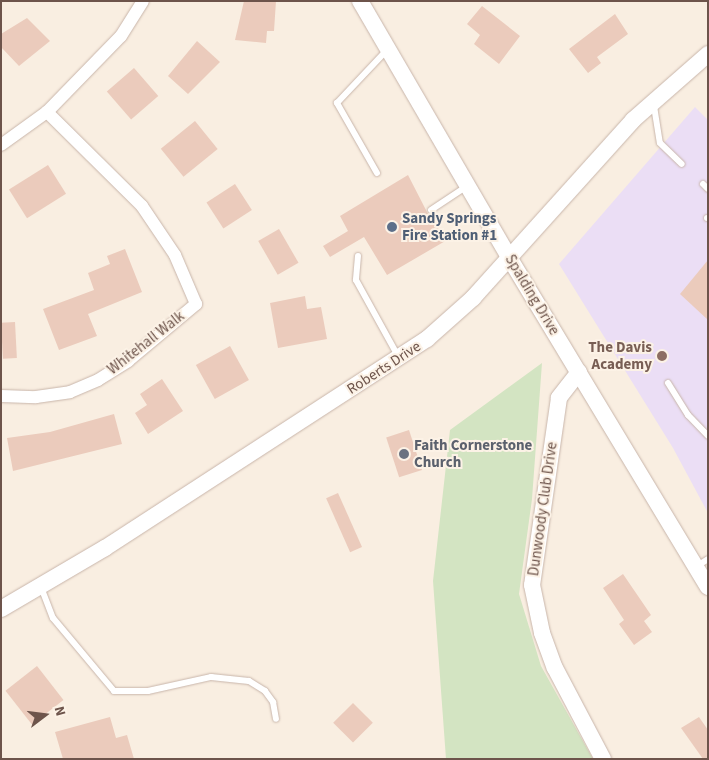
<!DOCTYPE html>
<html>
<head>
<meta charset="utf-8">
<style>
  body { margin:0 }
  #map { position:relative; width:709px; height:760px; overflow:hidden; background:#f9eee1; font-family:"Source Sans 3",sans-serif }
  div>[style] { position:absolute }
  .education>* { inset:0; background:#ebdef5 }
  .green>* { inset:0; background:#d3e4c2 }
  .building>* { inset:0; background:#ebcbbc; transform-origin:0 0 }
  .roads { filter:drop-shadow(0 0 1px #c8b5aa) drop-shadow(0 0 1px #c8b5aa) }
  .service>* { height:6px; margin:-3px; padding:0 3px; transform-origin:3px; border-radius:3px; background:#fff }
  .minor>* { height:12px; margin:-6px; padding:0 6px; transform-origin:6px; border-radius:6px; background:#fff }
  .tertiary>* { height:16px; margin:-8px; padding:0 8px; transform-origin:8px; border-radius:8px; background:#fff }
  .dots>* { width:14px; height:14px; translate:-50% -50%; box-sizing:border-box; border:2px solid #fcf2e6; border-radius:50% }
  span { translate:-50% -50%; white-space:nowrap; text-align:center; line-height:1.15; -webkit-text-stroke:4px #fcf2e6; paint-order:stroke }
  .service-label { font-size:15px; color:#4e5e75; font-weight:700 }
  .left { translate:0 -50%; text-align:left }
  .street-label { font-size:15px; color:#6d544b }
  .education-label { font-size:15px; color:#785e54; font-weight:700 }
  .right { translate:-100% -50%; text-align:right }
  .worship-label { font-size:15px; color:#5b616d; font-weight:700 }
  .frame { position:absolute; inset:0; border:2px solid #6d544b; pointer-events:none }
  .north { position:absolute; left:20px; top:690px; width:50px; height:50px; -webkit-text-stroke:4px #fcf2e6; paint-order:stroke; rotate:75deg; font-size:14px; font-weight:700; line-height:20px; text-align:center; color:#6d544b }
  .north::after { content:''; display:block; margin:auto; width:18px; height:22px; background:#6d544b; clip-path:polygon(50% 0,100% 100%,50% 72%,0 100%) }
</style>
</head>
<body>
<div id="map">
  <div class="education">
    <i style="clip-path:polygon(695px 107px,708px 120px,708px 513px,673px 448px,559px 264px)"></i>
  </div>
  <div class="green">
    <i style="clip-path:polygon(542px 363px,532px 499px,519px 594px,541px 666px,593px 759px,446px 759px,433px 581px,450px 430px)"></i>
  </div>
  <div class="building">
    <i style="clip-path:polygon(244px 1px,276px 1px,274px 31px,267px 31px,266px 43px,235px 40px)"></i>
    <i style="clip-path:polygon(482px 6px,520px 36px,499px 64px,474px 44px,480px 35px,467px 24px)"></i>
    <i style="clip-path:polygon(615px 14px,628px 34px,597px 57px,601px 63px,588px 73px,569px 49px)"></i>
    <i style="clip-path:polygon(27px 18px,50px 41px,19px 66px,1px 47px,1px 34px)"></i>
    <i style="clip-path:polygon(197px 41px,220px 62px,188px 94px,168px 76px)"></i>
    <i style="left:134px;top:68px;width:37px;height:36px;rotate:49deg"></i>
    <i style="left:195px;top:121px;width:36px;height:44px;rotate:51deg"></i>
    <i style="left:48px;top:165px;width:34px;height:46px;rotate:58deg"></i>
    <i style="clip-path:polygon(408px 175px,427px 212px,447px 240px,387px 275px,364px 237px,330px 257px,323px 246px,348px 231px,340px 216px)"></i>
    <i style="left:235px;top:184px;width:31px;height:34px;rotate:57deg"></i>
    <i style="left:279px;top:229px;width:39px;height:24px;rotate:60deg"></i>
    <i style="clip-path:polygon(125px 249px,142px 292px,88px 314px,97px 336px,59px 350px,43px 309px,94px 290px,88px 273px,110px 264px,107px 256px)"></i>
    <i style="clip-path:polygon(708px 260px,708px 320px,680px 294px)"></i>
    <i style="clip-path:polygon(305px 296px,307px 309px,321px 307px,327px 339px,278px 348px,270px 303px)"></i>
    <i style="left:15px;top:322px;width:36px;height:14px;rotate:87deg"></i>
    <i style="left:230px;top:346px;width:39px;height:39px;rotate:61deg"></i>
    <i style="clip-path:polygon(162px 379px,183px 411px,148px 434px,135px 413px,147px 405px,140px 394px)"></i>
    <i style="clip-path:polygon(114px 414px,122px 444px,13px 471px,7px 438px,50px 432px)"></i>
    <i style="left:409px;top:430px;width:42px;height:24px;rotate:72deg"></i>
    <i style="left:338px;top:493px;width:59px;height:13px;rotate:66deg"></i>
    <i style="clip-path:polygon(623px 574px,651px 615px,644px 621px,652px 632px,634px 645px,619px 624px,624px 620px,603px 588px)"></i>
    <i style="left:37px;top:666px;width:43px;height:40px;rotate:52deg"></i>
    <i style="left:353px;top:703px;width:28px;height:28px;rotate:45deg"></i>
    <i style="clip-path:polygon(110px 717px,116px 738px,127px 735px,134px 759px,63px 759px,55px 732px)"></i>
    <i style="clip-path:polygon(699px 717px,708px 730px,708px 759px,703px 759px,681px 728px)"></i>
  </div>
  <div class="roads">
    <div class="service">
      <i style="left:654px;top:106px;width:37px;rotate:81deg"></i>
      <i style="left:660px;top:143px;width:30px;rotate:44deg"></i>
      <i style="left:377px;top:173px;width:81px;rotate:-119.7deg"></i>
      <i style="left:337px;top:103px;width:73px;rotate:-46.7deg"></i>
      <i style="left:703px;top:184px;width:7px;rotate:45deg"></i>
      <i style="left:431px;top:210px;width:43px;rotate:-33.7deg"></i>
      <i style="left:707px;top:218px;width:1px"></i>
      <i style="left:358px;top:256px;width:24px;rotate:95deg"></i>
      <i style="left:356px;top:280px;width:87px;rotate:61.1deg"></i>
      <i style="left:668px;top:383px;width:38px;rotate:58deg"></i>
      <i style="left:688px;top:415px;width:29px;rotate:46deg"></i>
      <i style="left:697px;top:566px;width:13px;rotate:-32deg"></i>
      <i style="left:41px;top:587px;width:33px;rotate:69deg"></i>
      <i style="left:53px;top:618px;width:95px;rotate:50.1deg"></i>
      <i style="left:114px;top:691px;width:34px"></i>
      <i style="left:148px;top:691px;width:65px;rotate:-12.5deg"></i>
      <i style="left:211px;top:677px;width:38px;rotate:6deg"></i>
      <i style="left:249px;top:681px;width:19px;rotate:32deg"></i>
      <i style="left:265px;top:691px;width:14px;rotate:54deg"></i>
      <i style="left:273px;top:702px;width:17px;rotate:80deg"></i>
    </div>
    <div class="minor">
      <i style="left:1px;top:145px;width:57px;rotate:-35.7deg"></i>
      <i style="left:47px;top:112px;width:106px;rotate:-45.8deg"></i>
      <i style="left:121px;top:36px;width:41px;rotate:-57.8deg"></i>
      <i style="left:1px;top:396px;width:35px;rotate:2deg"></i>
      <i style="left:36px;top:397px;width:34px;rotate:-8deg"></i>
      <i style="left:70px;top:392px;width:30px;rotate:-23deg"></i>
      <i style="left:98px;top:380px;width:36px;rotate:-32deg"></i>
      <i style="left:128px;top:361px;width:89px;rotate:-40deg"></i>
      <i style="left:196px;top:304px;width:53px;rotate:-113.2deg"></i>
      <i style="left:175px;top:255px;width:59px;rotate:-124deg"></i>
      <i style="left:142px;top:206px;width:134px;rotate:-135.3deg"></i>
    </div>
    <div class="tertiary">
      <i style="left:360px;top:1px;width:298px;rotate:59.8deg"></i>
      <i style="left:510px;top:259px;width:383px;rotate:58.9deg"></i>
      <i style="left:579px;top:372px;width:33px;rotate:128deg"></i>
      <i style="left:559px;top:398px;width:189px;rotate:98.2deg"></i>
      <i style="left:532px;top:585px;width:49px;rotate:78.2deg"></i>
      <i style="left:542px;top:633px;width:37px;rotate:70deg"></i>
      <i style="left:555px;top:668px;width:103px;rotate:62.2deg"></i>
      <i style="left:1px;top:609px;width:121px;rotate:-30.4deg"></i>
      <i style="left:105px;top:548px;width:384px;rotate:-33deg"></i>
      <i style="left:427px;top:339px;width:62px;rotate:-41.7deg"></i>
      <i style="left:473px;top:298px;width:239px;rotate:-48deg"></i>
      <i style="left:633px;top:120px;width:100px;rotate:-41.3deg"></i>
    </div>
  </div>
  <div class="dots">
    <i style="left:392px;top:227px;background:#5c6f8a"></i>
    <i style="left:662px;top:356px;background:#8d6e63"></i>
    <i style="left:404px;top:454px;background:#6b7280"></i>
  </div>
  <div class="service-label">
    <span class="left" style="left:402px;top:227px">Sandy Springs<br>Fire Station #1</span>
  </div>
  <div class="street-label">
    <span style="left:532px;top:295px;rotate:59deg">Spalding Drive</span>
    <span style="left:146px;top:343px;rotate:-38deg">Whitehall Walk</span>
    <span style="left:384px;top:368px;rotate:-33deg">Roberts Drive</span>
    <span style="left:543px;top:509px;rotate:-82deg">Dunwoody Club Drive</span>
  </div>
  <div class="education-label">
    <span class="right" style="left:652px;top:356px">The Davis<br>Academy</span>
  </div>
  <div class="worship-label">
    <span class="left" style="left:414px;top:454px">Faith Cornerstone<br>Church</span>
  </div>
  <div class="frame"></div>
  <div class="north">N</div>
</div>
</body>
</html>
